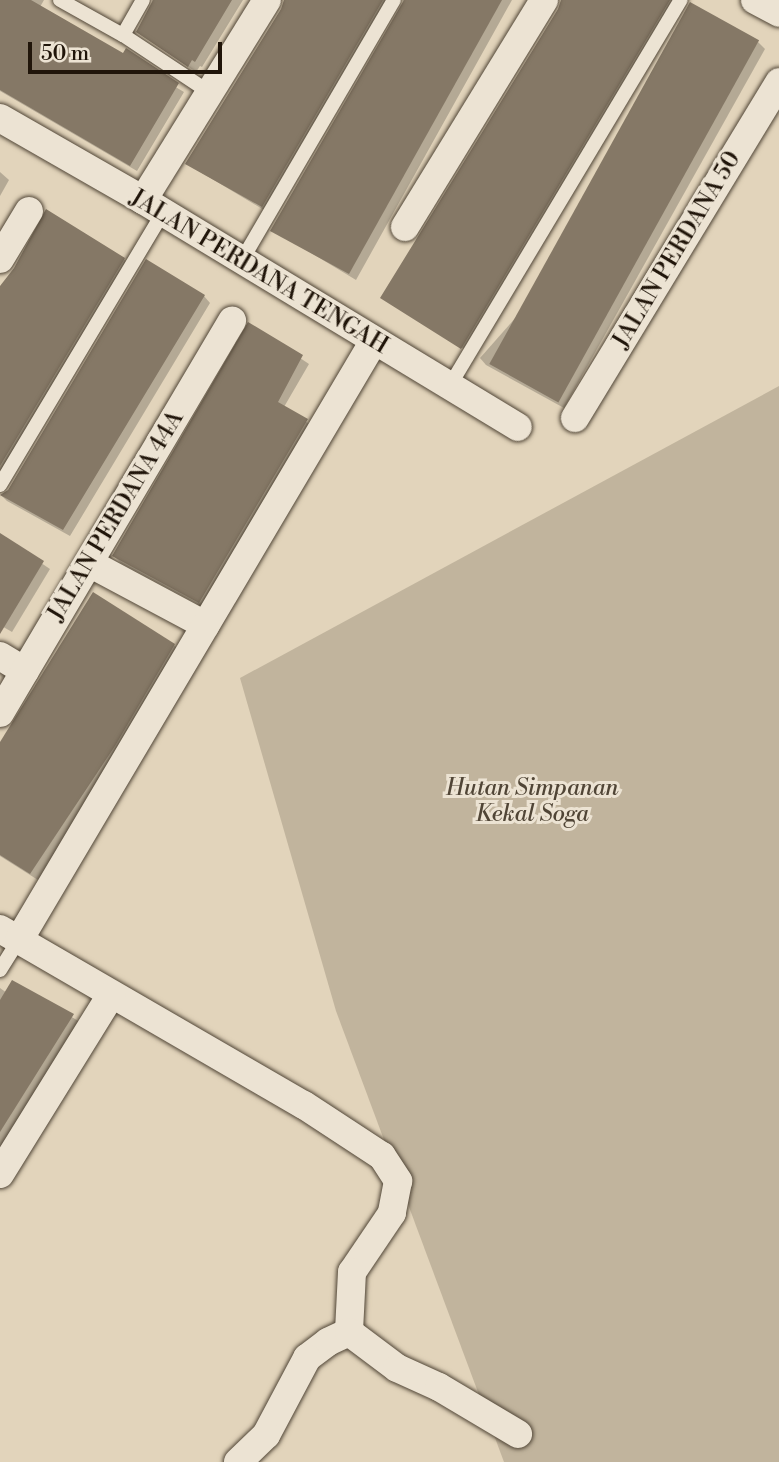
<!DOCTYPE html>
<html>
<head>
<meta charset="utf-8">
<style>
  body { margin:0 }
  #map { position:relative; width:779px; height:1462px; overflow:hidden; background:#e2d4bb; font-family:"Libre Bodoni",serif }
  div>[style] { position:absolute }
  .green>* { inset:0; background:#c1b49d }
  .shadow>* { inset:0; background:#0003 }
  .building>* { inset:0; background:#857866; transform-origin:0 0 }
  .roads { filter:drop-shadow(0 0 2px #504536) drop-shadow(0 0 2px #504536) }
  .service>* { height:14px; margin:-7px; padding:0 7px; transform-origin:7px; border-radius:7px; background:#ece3d3 }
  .minor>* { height:28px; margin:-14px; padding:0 14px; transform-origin:14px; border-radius:14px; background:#ece3d3 }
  span { translate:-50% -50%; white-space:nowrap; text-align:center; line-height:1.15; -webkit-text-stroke:6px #ece3d3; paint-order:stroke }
  .street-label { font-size:23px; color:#20150a }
  .park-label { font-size:23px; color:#504536; font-style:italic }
  .scale { position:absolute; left:28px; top:42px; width:194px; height:32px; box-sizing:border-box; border:4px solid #20150a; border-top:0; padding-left:9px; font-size:21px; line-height:24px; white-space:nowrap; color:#20150a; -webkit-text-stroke:5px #ece3d3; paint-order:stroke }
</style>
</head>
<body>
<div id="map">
  <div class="green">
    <i style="clip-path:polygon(779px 386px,779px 1462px,504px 1462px,336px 1011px,240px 678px)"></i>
  </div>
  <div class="shadow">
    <i style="clip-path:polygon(0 0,44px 0,40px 7px,184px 92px,137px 171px,0 91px)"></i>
    <i style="clip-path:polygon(152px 0,243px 0,202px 67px,200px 66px,196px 72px,138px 32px,153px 4px)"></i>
    <i style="clip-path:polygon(284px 0,395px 0,269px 213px,187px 164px,283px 9px)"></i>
    <i style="clip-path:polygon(403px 0,512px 0,356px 280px,273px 230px,404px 5px)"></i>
    <i style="clip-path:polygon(562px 0,674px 0,469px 352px,382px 298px,560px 9px)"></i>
    <i style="clip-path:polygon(758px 42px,765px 49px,564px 408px,486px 365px,480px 358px)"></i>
    <i style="clip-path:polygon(0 172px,9px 180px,0 196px)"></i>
    <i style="clip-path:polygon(124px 259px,131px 266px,0 484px,0 289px,16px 269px)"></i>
    <i style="clip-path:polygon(204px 296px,210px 303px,70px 536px,7px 501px,1px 495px,9px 491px)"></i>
    <i style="clip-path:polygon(249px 324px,309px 364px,284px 407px,314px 427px,207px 609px,121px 563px,114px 556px)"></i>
    <i style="clip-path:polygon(0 535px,50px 569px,12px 632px,0 625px)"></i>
    <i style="clip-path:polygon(174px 645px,181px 652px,121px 753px,38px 880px,0 856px,0 745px)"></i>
    <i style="clip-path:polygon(13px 982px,80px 1022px,0 1149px,0 988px,7px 993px)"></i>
  </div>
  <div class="building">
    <i style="clip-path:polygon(0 0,31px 0,123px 53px,126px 48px,179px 83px,130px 166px,0 90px)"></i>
    <i style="clip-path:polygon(153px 0,232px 0,195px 62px,192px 60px,188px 67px,136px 32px)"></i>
    <i style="clip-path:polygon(284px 0,383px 0,262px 207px,185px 164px,281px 9px)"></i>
    <i style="clip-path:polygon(404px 0,502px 0,349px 274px,270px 231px)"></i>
    <i style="clip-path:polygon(561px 0,670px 0,461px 349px,380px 298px,558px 9px)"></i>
    <i style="left:690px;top:2px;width:79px;height:414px;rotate:29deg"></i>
    <i style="clip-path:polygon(46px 209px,125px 258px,0 466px,0 286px,14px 268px)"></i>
    <i style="clip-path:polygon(146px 259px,205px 295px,63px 530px,0 495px,8px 490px)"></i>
    <i style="clip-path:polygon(248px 322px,303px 355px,278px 402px,308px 419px,199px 603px,112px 556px)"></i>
    <i style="clip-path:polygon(0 533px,44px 561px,0 634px)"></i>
    <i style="clip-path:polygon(93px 592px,175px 644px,115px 746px,30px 874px,0 855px,0 742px)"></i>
    <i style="clip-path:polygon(12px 980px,74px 1014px,0 1132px,0 1000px)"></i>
  </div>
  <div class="roads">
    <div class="service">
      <i style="left:60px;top:0;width:72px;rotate:29.1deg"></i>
      <i style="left:123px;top:35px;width:107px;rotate:33.5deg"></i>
      <i style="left:123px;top:35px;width:40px;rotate:-60.3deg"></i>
      <i style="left:242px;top:260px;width:301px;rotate:-59.7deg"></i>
      <i style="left:449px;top:387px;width:451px;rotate:-59.1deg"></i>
      <i style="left:0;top:485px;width:317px;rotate:-59.1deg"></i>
      <i style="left:0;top:970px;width:36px;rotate:-58deg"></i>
    </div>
    <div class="minor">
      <i style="left:755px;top:0;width:27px;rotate:28deg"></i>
      <i style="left:0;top:118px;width:165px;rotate:29.8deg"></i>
      <i style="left:143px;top:200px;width:438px;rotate:31.2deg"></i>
      <i style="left:143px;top:200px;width:235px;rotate:-58.2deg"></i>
      <i style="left:405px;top:227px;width:266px;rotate:-58.5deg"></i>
      <i style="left:0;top:259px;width:56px;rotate:-58.9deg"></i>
      <i style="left:575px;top:418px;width:393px;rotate:-58.7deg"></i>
      <i style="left:89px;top:563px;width:132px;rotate:28.1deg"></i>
      <i style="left:0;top:656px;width:29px;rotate:31deg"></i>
      <i style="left:0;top:713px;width:456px;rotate:-59.4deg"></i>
      <i style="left:0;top:929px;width:351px;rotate:30.1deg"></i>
      <i style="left:304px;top:1105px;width:93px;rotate:33.2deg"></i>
      <i style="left:382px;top:1156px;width:30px;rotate:57deg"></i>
      <i style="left:398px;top:1181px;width:33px;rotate:101deg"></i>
      <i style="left:392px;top:1213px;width:71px;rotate:124.1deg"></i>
      <i style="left:352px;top:1272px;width:60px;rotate:92.9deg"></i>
      <i style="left:349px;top:1332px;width:23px;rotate:155deg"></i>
      <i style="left:328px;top:1342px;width:26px;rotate:143deg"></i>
      <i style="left:307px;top:1358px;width:87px;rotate:118deg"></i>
      <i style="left:266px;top:1435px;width:39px;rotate:136deg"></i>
      <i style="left:19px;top:940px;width:696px;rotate:-59.35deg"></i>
      <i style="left:0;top:1174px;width:211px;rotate:-58.2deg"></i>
      <i style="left:349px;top:1332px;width:60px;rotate:36.9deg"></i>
      <i style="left:397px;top:1368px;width:46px;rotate:24.3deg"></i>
      <i style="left:439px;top:1387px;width:92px;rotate:30.7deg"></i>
    </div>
  </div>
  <div class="street-label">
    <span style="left:677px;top:250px;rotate:-59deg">JALAN PERDANA 50</span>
    <span style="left:259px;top:272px;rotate:31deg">JALAN PERDANA TENGAH</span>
    <span style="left:116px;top:516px;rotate:-59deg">JALAN PERDANA 44A</span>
  </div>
  <div class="park-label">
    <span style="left:532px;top:801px">Hutan Simpanan<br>Kekal Soga</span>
  </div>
  <div class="scale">50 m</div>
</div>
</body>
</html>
